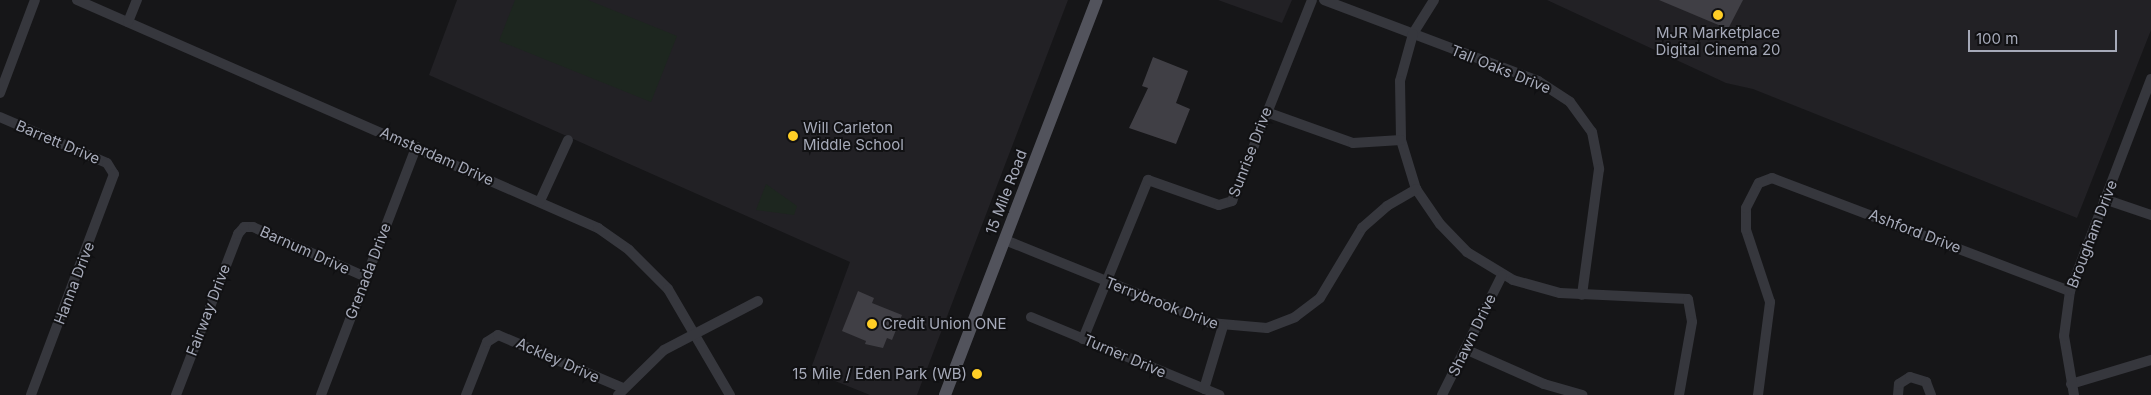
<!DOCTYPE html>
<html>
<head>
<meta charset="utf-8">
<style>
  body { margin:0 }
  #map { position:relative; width:2151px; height:395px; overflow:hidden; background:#161618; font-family:Inter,sans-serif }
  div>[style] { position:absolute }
  .built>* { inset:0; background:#222125 }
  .green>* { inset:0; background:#1d261f }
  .building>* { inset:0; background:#403f45 }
  .minor>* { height:10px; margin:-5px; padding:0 5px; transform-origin:5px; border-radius:5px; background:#36373d }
  .major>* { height:12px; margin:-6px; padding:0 6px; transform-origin:6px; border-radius:6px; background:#52535c }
  .dots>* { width:14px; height:14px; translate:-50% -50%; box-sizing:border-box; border:2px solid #111113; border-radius:50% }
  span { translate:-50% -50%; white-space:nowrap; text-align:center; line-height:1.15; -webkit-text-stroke:4px #111113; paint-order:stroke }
  .poi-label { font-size:15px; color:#a6aab9 }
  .left { translate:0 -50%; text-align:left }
  .right { translate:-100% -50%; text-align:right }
  .street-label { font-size:15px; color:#a6aab9 }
  .scale { position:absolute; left:1968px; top:30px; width:149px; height:22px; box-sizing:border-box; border:2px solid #a6aab9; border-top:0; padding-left:6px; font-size:15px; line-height:18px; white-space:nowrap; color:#a6aab9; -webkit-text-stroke:4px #111113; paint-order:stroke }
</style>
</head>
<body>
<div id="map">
  <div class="built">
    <i style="clip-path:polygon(457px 0,1068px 0,917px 395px,870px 395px,810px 371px,850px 262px,429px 75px)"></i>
    <i style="clip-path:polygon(1218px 0,1292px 0,1282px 23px)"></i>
    <i style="clip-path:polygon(1547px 0,2151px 0,2151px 30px,2077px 218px,1753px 89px,1726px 83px)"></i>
  </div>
  <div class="green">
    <i style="clip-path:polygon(515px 0,588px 0,677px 36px,651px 102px,499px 41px)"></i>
    <i style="clip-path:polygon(766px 184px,797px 206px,794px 215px,756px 210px)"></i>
  </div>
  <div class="building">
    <i style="clip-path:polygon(1659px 0,1743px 0,1728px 29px)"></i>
    <i style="clip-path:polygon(1153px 57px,1188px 71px,1176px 103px,1190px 109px,1176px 144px,1129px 128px,1148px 88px,1142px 86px)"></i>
    <i style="clip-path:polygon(858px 291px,874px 298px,872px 303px,902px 315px,892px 340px,887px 338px,883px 348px,865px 344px,866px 341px,842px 331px)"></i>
  </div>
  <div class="minor">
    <i style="left:77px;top:0;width:569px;rotate:23.64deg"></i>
    <i style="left:598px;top:228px;width:38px;rotate:35deg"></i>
    <i style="left:629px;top:250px;width:55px;rotate:45deg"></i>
    <i style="left:668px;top:289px;width:123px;rotate:59.7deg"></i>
    <i style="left:1324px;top:0;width:229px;rotate:20.7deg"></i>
    <i style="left:1538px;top:81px;width:38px;rotate:33deg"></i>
    <i style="left:1570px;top:102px;width:37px;rotate:54deg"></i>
    <i style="left:1592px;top:132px;width:38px;rotate:79deg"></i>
    <i style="left:1599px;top:169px;width:127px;rotate:97.7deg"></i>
    <i style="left:1434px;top:0;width:40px;rotate:122deg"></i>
    <i style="left:1413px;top:34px;width:49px;rotate:105.5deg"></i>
    <i style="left:1400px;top:81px;width:59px;rotate:89deg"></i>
    <i style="left:1401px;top:140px;width:51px;rotate:73deg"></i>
    <i style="left:1416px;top:189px;width:42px;rotate:55.6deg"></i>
    <i style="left:1440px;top:224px;width:39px;rotate:46deg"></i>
    <i style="left:1467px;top:252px;width:54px;rotate:31.3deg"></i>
    <i style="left:1513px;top:280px;width:49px;rotate:15.5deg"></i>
    <i style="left:1560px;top:293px;width:128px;rotate:2.7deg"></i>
    <i style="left:1688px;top:299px;width:23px;rotate:80deg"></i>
    <i style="left:1692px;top:322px;width:74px;rotate:100.1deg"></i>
    <i style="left:128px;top:22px;width:24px;rotate:-68deg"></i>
    <i style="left:0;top:93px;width:99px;rotate:-69.4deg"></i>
    <i style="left:1266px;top:112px;width:92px;rotate:19.6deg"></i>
    <i style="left:1353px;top:143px;width:48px;rotate:-3.6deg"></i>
    <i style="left:0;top:117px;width:116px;rotate:23.3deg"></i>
    <i style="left:107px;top:163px;width:13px;rotate:58deg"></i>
    <i style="left:114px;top:174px;width:236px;rotate:110.6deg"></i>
    <i style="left:2104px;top:199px;width:50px;rotate:18.8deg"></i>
    <i style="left:540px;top:201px;width:67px;rotate:-65.3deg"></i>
    <i style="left:1005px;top:240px;width:221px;rotate:22deg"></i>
    <i style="left:1210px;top:323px;width:57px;rotate:5deg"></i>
    <i style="left:1267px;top:328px;width:30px;rotate:-21deg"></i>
    <i style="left:1295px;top:317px;width:31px;rotate:-37deg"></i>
    <i style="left:1320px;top:298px;width:82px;rotate:-59deg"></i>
    <i style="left:1362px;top:228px;width:33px;rotate:-41deg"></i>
    <i style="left:1387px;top:206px;width:34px;rotate:-30deg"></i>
    <i style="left:1031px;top:317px;width:204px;rotate:22.5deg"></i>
    <i style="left:1083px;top:339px;width:172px;rotate:-67.8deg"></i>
    <i style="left:1148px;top:180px;width:75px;rotate:19.4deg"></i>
    <i style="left:1219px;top:205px;width:14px;rotate:-17deg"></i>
    <i style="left:1232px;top:201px;width:216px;rotate:-68.3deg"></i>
    <i style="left:1465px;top:349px;width:86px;rotate:23.9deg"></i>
    <i style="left:1544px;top:384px;width:40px;rotate:16deg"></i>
    <i style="left:2071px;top:384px;width:84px;rotate:-16.7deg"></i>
    <i style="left:1204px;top:389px;width:66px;rotate:-73.2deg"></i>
    <i style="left:176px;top:395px;width:173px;rotate:-68.9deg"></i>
    <i style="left:238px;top:234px;width:9px;rotate:-49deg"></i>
    <i style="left:244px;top:227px;width:9px"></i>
    <i style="left:253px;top:227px;width:124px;rotate:23.9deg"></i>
    <i style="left:321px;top:395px;width:266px;rotate:-69deg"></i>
    <i style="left:466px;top:395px;width:57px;rotate:-68.4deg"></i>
    <i style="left:487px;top:342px;width:13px;rotate:-32deg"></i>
    <i style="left:498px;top:335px;width:136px;rotate:23deg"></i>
    <i style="left:618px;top:395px;width:64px;rotate:-44.4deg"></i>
    <i style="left:664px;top:350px;width:106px;rotate:-27.5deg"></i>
    <i style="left:1442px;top:395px;width:134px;rotate:-63.4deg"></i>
    <i style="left:1758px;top:395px;width:94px;rotate:-82.6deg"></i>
    <i style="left:1770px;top:302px;width:76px;rotate:-108.4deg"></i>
    <i style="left:1746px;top:230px;width:22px;rotate:-90deg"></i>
    <i style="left:1746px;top:208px;width:28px;rotate:-63deg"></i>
    <i style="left:1759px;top:183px;width:14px;rotate:-21deg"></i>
    <i style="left:1772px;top:178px;width:319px;rotate:20.8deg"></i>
    <i style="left:1898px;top:395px;width:11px;rotate:-85deg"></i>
    <i style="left:1899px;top:384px;width:13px;rotate:-32deg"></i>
    <i style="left:1910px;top:377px;width:17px;rotate:17deg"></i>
    <i style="left:1926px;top:382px;width:14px;rotate:69deg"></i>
    <i style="left:2074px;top:395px;width:60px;rotate:-99.6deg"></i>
    <i style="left:2064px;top:336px;width:45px;rotate:-82.4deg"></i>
    <i style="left:2070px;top:291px;width:227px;rotate:-69.1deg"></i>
  </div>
  <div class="major">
    <i style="left:945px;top:395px;width:423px;rotate:-69deg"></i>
  </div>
  <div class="dots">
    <i style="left:1718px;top:15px;background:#ffce26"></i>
    <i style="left:793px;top:136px;background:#ffce26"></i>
    <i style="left:872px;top:324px;background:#ffce26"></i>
    <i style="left:977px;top:374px;background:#ffce26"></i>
  </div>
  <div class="poi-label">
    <span style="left:1718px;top:41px">MJR Marketplace<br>Digital Cinema 20</span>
    <span class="left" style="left:803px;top:136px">Will Carleton<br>Middle School</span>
    <span class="left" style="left:882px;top:324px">Credit Union ONE</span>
    <span class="right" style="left:967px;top:374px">15 Mile / Eden Park (WB)</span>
  </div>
  <div class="street-label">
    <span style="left:1501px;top:69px;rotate:22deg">Tall Oaks Drive</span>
    <span style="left:58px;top:142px;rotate:23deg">Barrett Drive</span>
    <span style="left:1250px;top:152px;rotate:-69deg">Sunrise Drive</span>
    <span style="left:437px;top:156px;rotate:24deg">Amsterdam Drive</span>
    <span style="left:1006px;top:192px;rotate:-69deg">15 Mile Road</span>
    <span style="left:1915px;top:231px;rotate:21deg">Ashford Drive</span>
    <span style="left:2092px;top:234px;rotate:-69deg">Brougham Drive</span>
    <span style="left:305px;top:250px;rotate:24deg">Barnum Drive</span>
    <span style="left:368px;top:271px;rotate:-69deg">Grenada Drive</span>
    <span style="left:74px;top:283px;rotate:-69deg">Hanna Drive</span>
    <span style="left:1162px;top:303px;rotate:21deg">Terrybrook Drive</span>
    <span style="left:208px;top:310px;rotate:-69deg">Fairway Drive</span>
    <span style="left:1472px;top:335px;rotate:-64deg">Shawn Drive</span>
    <span style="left:1125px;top:356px;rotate:23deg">Turner Drive</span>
    <span style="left:558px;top:360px;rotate:24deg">Ackley Drive</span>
  </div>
  <div class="scale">100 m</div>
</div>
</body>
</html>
